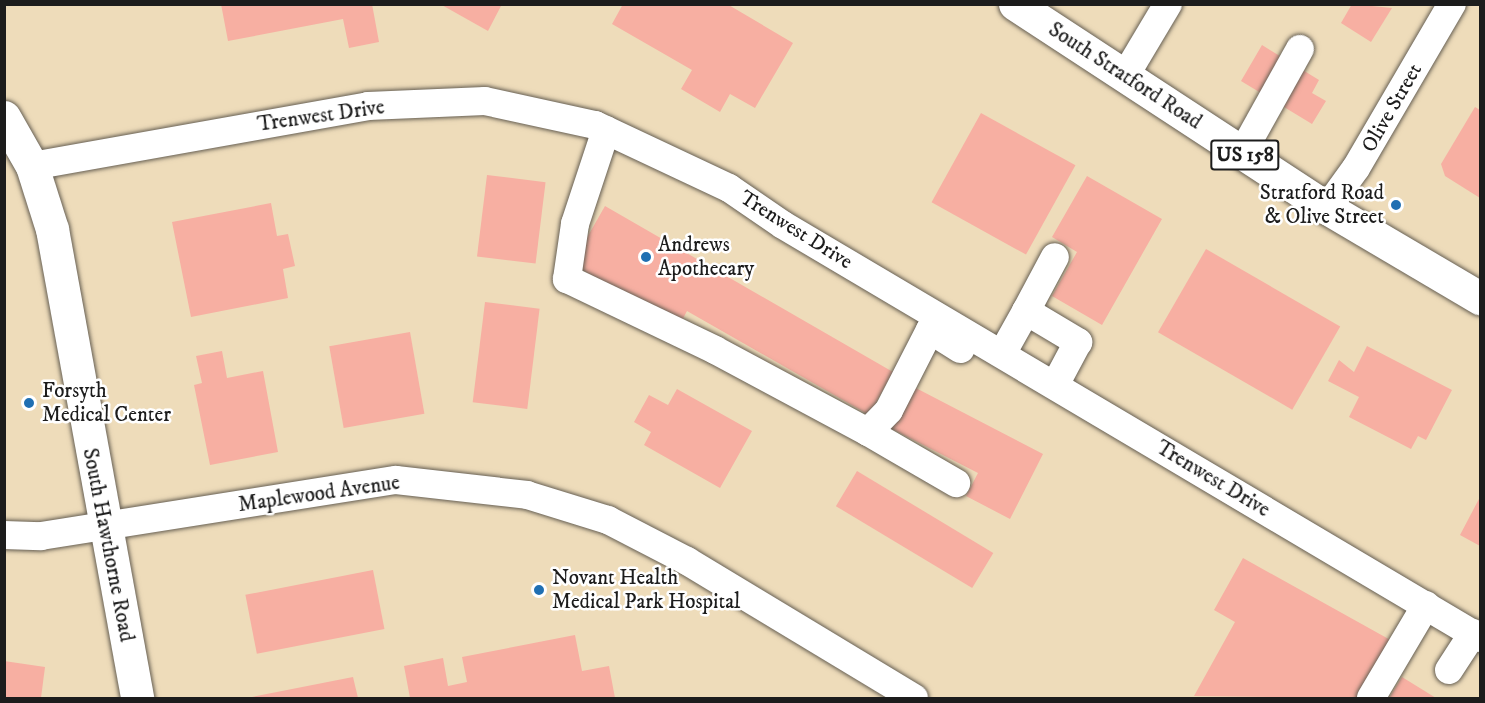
<!DOCTYPE html>
<html>
<head>
<meta charset="utf-8">
<style>
  body { margin:0 }
  #map { position:relative; width:1485px; height:703px; overflow:hidden; background:#eedcba; font-family:"IM FELL DW Pica",serif }
  div>[style] { position:absolute }
  .building>* { inset:0; background:#f7afa2; transform-origin:0 0 }
  .roads { filter:drop-shadow(0 0 2px #665f53) drop-shadow(0 0 2px #665f53) }
  .minor>* { height:28px; margin:-14px; padding:0 14px; transform-origin:14px; border-radius:14px; background:#fff }
  .major>* { height:33px; margin:-16.5px; padding:0 16.5px; transform-origin:16.5px; border-radius:16.5px; background:#fff }
  .dots>* { width:16px; height:16px; translate:-50% -50%; box-sizing:border-box; border:3px solid #fff; border-radius:50% }
  span { translate:-50% -50%; white-space:nowrap; text-align:center; line-height:1.15; -webkit-text-stroke:5px #fff; paint-order:stroke }
  .shield-label span { padding:2px 4px; background:#fff; border:2px solid; border-radius:4px; -webkit-text-stroke-width:0 }
  .shield-label { font-size:20px; color:#1c1c1c; font-weight:700 }
  .street-label { font-size:21px; color:#1c1c1c }
  .poi-label { font-size:21px; color:#1c1c1c }
  .right { translate:-100% -50%; text-align:right }
  .left { translate:0 -50%; text-align:left }
  .frame { position:absolute; inset:0; border:6px solid #1c1c1c; pointer-events:none }
</style>
</head>
<body>
<div id="map">
  <div class="building">
    <i style="clip-path:polygon(221px 4px,372px 4px,379px 42px,349px 48px,343px 19px,228px 41px)"></i>
    <i style="clip-path:polygon(440px 4px,502px 4px,488px 31px)"></i>
    <i style="clip-path:polygon(623px 4px,727px 4px,793px 43px,755px 108px,730px 94px,720px 112px,681px 89px,692px 70px,612px 24px)"></i>
    <i style="clip-path:polygon(1352px 4px,1392px 8px,1371px 42px,1341px 23px)"></i>
    <i style="clip-path:polygon(1262px 45px,1319px 80px,1312px 93px,1326px 101px,1312px 124px,1241px 81px)"></i>
    <i style="clip-path:polygon(1475px 107px,1480px 110px,1480px 198px,1445px 176px,1441px 164px)"></i>
    <i style="left:981px;top:113px;width:108px;height:102px;rotate:29deg"></i>
    <i style="left:487px;top:175px;width:59px;height:82px;rotate:7deg"></i>
    <i style="clip-path:polygon(1087px 176px,1162px 219px,1102px 325px,1052px 296px,1077px 252px,1052px 237px)"></i>
    <i style="clip-path:polygon(271px 203px,277px 236px,288px 234px,295px 266px,283px 269px,288px 298px,191px 317px,172px 222px)"></i>
    <i style="clip-path:polygon(605px 206px,893px 372px,869px 415px,687px 311px,679px 326px,572px 264px)"></i>
    <i style="left:1206px;top:249px;width:155px;height:96px;rotate:30deg"></i>
    <i style="left:485px;top:302px;width:55px;height:101px;rotate:7deg"></i>
    <i style="left:410px;top:332px;width:83px;height:82px;rotate:80deg"></i>
    <i style="clip-path:polygon(1367px 346px,1452px 390px,1426px 440px,1418px 436px,1411px 449px,1349px 417px,1359px 397px,1328px 381px,1339px 360px,1354px 372px)"></i>
    <i style="clip-path:polygon(222px 351px,227px 378px,263px 371px,278px 452px,210px 465px,194px 385px,202px 383px,196px 356px)"></i>
    <i style="clip-path:polygon(912px 386px,1043px 454px,1010px 519px,966px 496px,978px 473px,890px 428px)"></i>
    <i style="clip-path:polygon(677px 389px,752px 431px,720px 488px,644px 445px,651px 432px,634px 422px,649px 395px,668px 405px)"></i>
    <i style="left:857px;top:471px;width:159px;height:41px;rotate:31deg"></i>
    <i style="clip-path:polygon(1480px 497px,1480px 546px,1460px 535px)"></i>
    <i style="clip-path:polygon(1243px 558px,1394px 642px,1363px 698px,1194px 696px,1235px 622px,1214px 610px)"></i>
    <i style="left:373px;top:570px;width:60px;height:130px;rotate:79deg"></i>
    <i style="clip-path:polygon(575px 635px,582px 671px,609px 666px,615px 698px,410px 698px,404px 666px,443px 658px,448px 686px,467px 682px,462px 657px)"></i>
    <i style="clip-path:polygon(4px 661px,45px 667px,41px 698px,4px 698px)"></i>
    <i style="clip-path:polygon(353px 677px,358px 698px,252px 698px,252px 697px)"></i>
    <i style="clip-path:polygon(1402px 677px,1436px 698px,1389px 698px)"></i>
  </div>
  <div class="roads">
    <div class="minor">
      <i style="left:1125px;top:76px;width:84px;rotate:-59.2deg"></i>
      <i style="left:606px;top:130px;width:99px;rotate:108.3deg"></i>
      <i style="left:575px;top:224px;width:56px;rotate:98.3deg"></i>
      <i style="left:567px;top:279px;width:164px;rotate:25.6deg"></i>
      <i style="left:715px;top:350px;width:174px;rotate:28.2deg"></i>
      <i style="left:868px;top:432px;width:30px;rotate:-46deg"></i>
      <i style="left:889px;top:410px;width:90px;rotate:-62.9deg"></i>
      <i style="left:930px;top:330px;width:36px;rotate:32deg"></i>
      <i style="left:1242px;top:153px;width:119px;rotate:-60.9deg"></i>
      <i style="left:32px;top:166px;width:341px;rotate:-10.1deg"></i>
      <i style="left:368px;top:106px;width:117px;rotate:-2.4deg"></i>
      <i style="left:485px;top:101px;width:113px;rotate:12.3deg"></i>
      <i style="left:595px;top:125px;width:148px;rotate:25.2deg"></i>
      <i style="left:729px;top:188px;width:65px;rotate:34.4deg"></i>
      <i style="left:783px;top:225px;width:810px;rotate:30.65deg"></i>
      <i style="left:1327px;top:208px;width:49px;rotate:-54.1deg"></i>
      <i style="left:1356px;top:168px;width:190px;rotate:-59.7deg"></i>
      <i style="left:1026px;top:311px;width:61px;rotate:-61.8deg"></i>
      <i style="left:1002px;top:354px;width:49px;rotate:-60.8deg"></i>
      <i style="left:1026px;top:311px;width:61px;rotate:30.8deg"></i>
      <i style="left:1078px;top:342px;width:49px;rotate:118.1deg"></i>
      <i style="left:868px;top:432px;width:102px;rotate:30.1deg"></i>
      <i style="left:4px;top:535px;width:37px;rotate:2deg"></i>
      <i style="left:41px;top:536px;width:359px;rotate:-9deg"></i>
      <i style="left:396px;top:480px;width:132px;rotate:6.5deg"></i>
      <i style="left:527px;top:495px;width:85px;rotate:17.2deg"></i>
      <i style="left:608px;top:520px;width:89px;rotate:27.4deg"></i>
      <i style="left:687px;top:561px;width:265px;rotate:31.1deg"></i>
      <i style="left:1449px;top:670px;width:44px;rotate:-57deg"></i>
      <i style="left:1371px;top:698px;width:108px;rotate:-59.4deg"></i>
    </div>
    <div class="major">
      <i style="left:1015px;top:4px;width:373px;rotate:33.2deg"></i>
      <i style="left:1327px;top:208px;width:178px;rotate:30.5deg"></i>
      <i style="left:4px;top:117px;width:56px;rotate:60.3deg"></i>
      <i style="left:32px;top:166px;width:66px;rotate:72.4deg"></i>
      <i style="left:52px;top:229px;width:477px;rotate:79.7deg"></i>
    </div>
  </div>
  <div class="dots">
    <i style="left:1396px;top:205px;background:#1f6fb2"></i>
    <i style="left:646px;top:257px;background:#1f6fb2"></i>
    <i style="left:29px;top:403px;background:#1f6fb2"></i>
    <i style="left:539px;top:590px;background:#1f6fb2"></i>
  </div>
  <div class="shield-label">
    <span style="left:1245px;top:155px">US 158</span>
  </div>
  <div class="street-label">
    <span style="left:1125px;top:76px;rotate:33deg">South Stratford Road</span>
    <span style="left:1392px;top:108px;rotate:-60deg">Olive Street</span>
    <span style="left:321px;top:116px;rotate:-8deg">Trenwest Drive</span>
    <span style="left:796px;top:230px;rotate:32deg">Trenwest Drive</span>
    <span style="left:1213px;top:479px;rotate:31deg">Trenwest Drive</span>
    <span style="left:319px;top:494px;rotate:-8deg">Maplewood Avenue</span>
    <span style="left:108px;top:545px;rotate:79deg">South Hawthorne Road</span>
  </div>
  <div class="poi-label">
    <span class="right" style="left:1384px;top:205px">Stratford Road<br>&amp; Olive Street</span>
    <span class="left" style="left:658px;top:257px">Andrews<br>Apothecary</span>
    <span class="left" style="left:42px;top:403px">Forsyth<br>Medical Center</span>
    <span class="left" style="left:552px;top:590px">Novant Health<br>Medical Park Hospital</span>
  </div>
  <div class="frame"></div>
</div>
</body>
</html>
